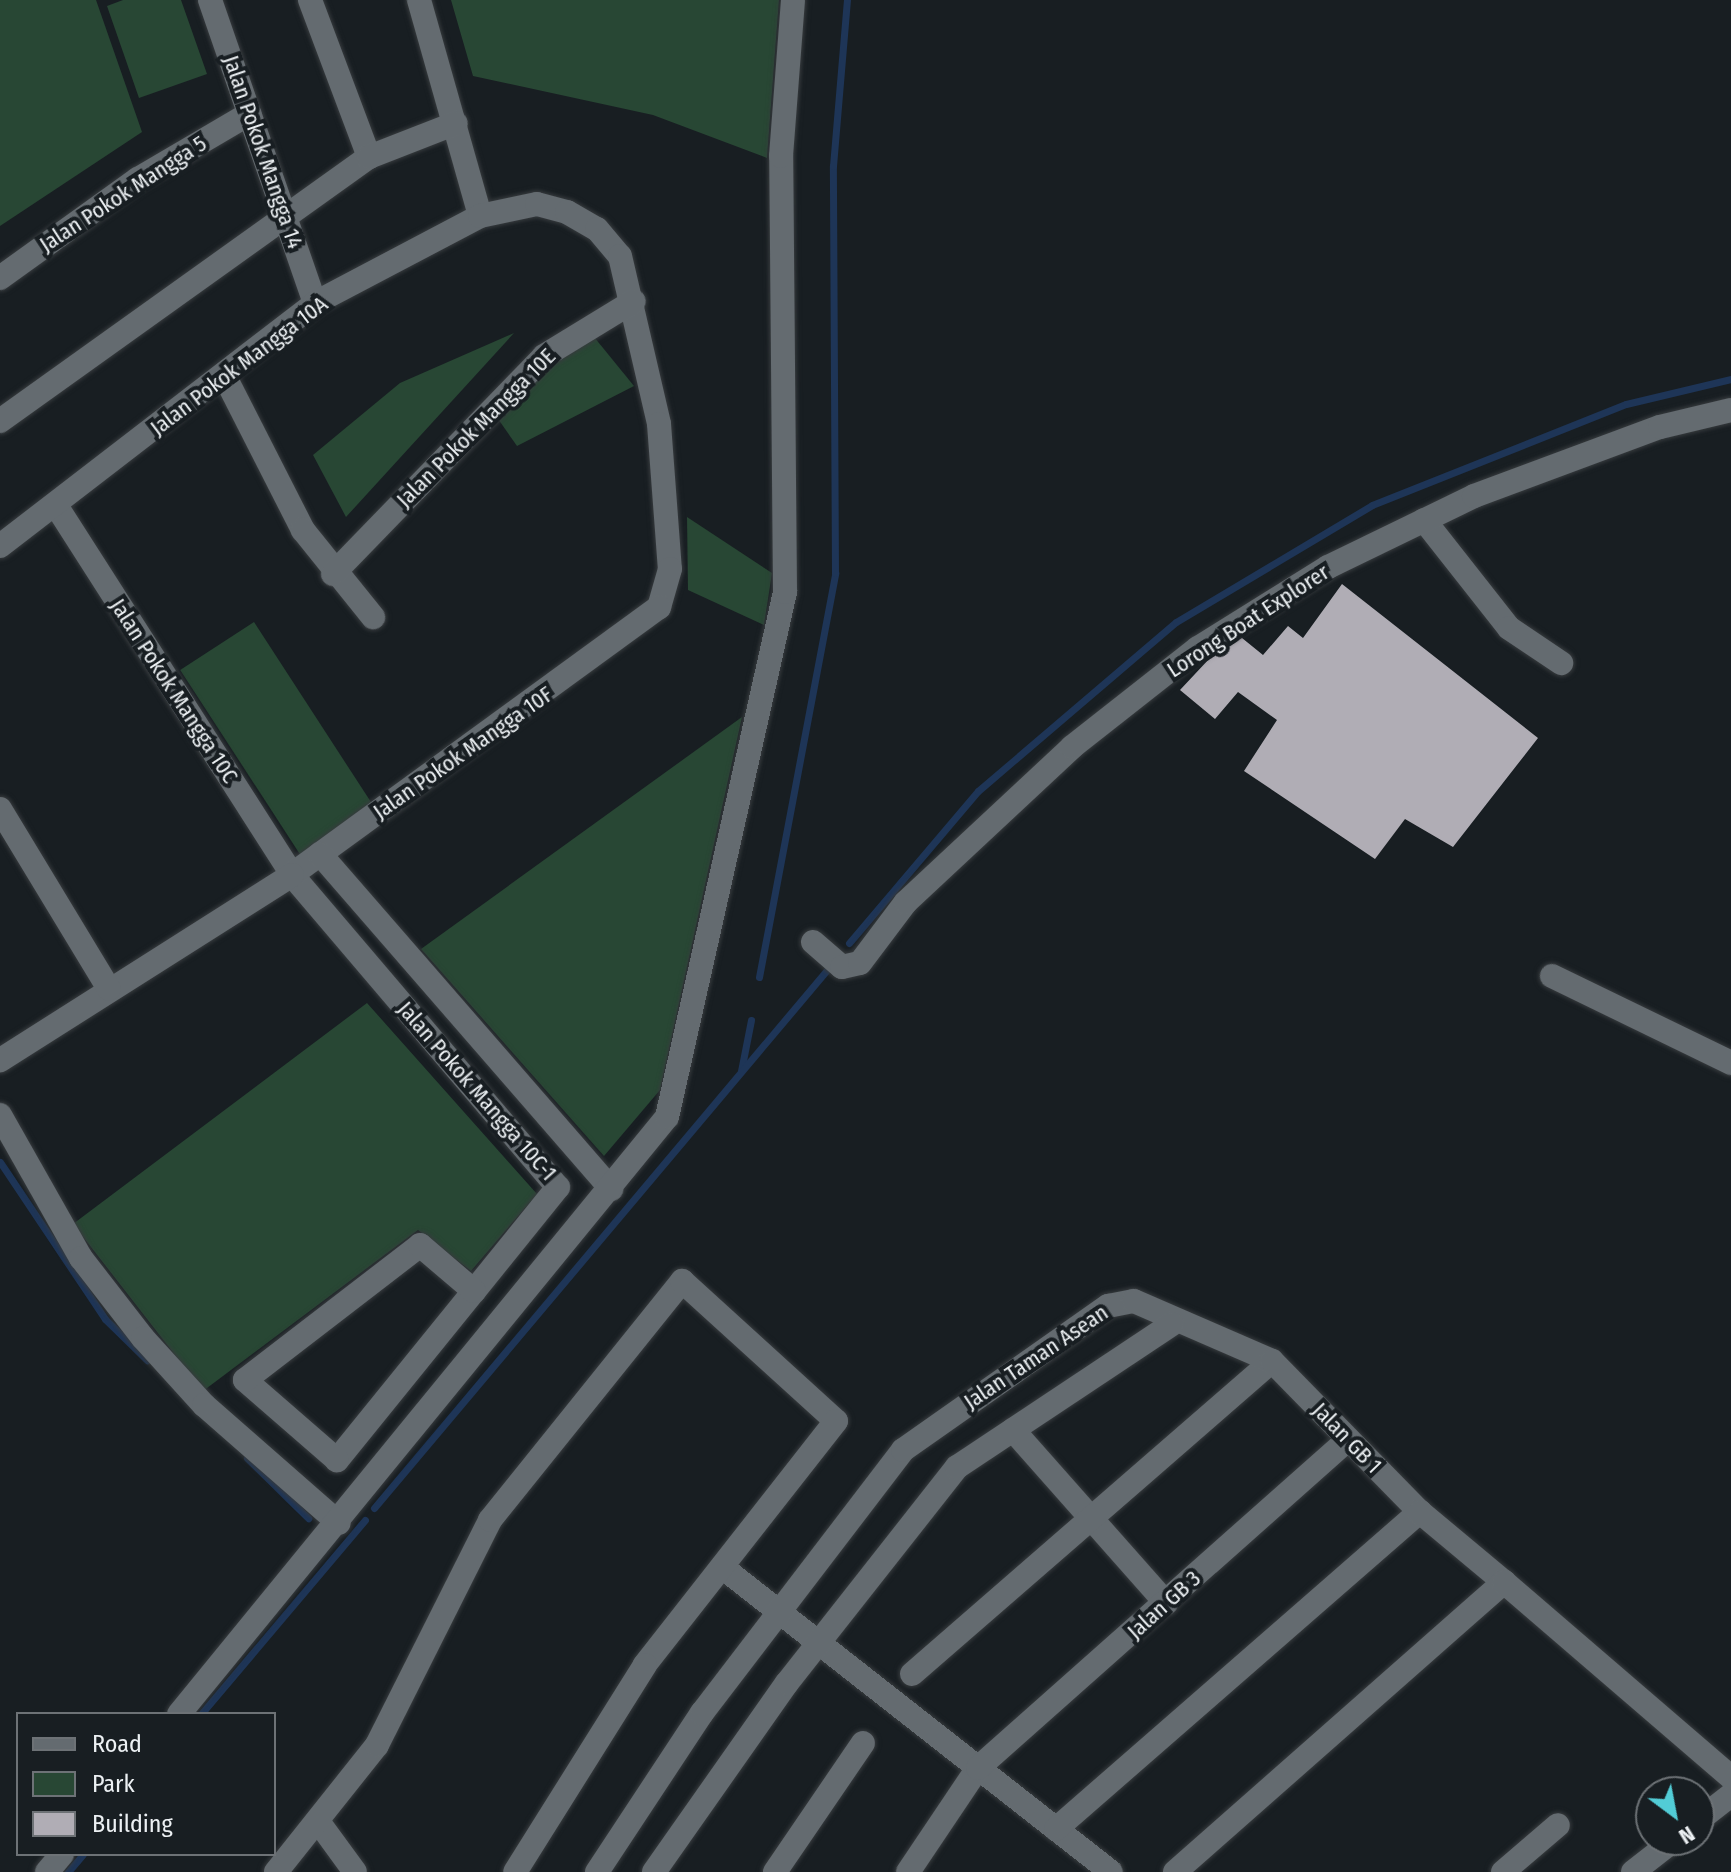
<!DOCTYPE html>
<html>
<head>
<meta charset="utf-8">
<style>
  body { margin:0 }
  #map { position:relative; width:1731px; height:1872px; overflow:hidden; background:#181e22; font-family:"Fira Sans Condensed",sans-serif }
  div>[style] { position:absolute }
  .green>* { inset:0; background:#284734; transform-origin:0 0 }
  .stream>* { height:7px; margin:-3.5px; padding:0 3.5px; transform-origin:3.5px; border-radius:3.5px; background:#1e3557 }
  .building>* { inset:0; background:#b0adb5 }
  .roads { filter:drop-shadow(0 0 2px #373b3e) drop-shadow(0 0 2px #373b3e) }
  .minor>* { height:24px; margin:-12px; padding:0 12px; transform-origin:12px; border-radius:12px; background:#646b70 }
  span { translate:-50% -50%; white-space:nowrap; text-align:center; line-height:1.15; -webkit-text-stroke:8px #181e22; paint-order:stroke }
  .street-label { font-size:22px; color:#ecf0f3 }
  .legend { position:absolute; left:16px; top:1712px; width:260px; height:144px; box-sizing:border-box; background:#181e22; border:2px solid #6d7276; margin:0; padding:10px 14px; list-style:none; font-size:24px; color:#ecf0f3 }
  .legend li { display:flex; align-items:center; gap:16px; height:40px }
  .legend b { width:40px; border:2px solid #6d7276 }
  .north { position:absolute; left:1635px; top:1776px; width:80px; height:80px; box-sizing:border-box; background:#181e22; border:2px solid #6d7276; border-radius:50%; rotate:148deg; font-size:22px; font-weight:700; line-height:32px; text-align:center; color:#ecf0f3 }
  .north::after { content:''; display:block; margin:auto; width:28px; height:36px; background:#52ccd6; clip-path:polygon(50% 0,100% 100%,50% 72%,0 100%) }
</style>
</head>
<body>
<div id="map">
  <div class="green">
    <i style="clip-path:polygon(0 0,96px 0,142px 132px,0 226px)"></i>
    <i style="clip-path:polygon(123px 0,181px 0,207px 74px,139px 98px,107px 6px)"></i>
    <i style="clip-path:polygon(451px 0,779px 0,767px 158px,653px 115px,473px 76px)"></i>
    <i style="clip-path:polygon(590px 332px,634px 386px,517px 446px,496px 416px,538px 360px)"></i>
    <i style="clip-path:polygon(514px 333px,346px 517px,313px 455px,400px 383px)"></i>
    <i style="clip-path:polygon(687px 517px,772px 573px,764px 625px,688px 590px)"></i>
    <i style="left:254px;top:622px;width:221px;height:88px;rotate:57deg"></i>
    <i style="clip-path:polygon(742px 717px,660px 1090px,604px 1156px,421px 949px)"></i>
    <i style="clip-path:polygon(367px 1003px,537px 1194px,471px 1271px,418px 1230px,203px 1391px,73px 1224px)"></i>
  </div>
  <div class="stream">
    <i style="left:849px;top:943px;width:199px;rotate:-49.7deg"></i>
    <i style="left:978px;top:791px;width:260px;rotate:-40.5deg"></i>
    <i style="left:1176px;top:622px;width:228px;rotate:-30.8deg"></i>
    <i style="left:1372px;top:505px;width:273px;rotate:-21.7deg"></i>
    <i style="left:1626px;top:404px;width:108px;rotate:-13.4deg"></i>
    <i style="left:759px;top:977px;width:411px;rotate:-79.3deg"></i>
    <i style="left:835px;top:573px;width:407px;rotate:-90.3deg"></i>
    <i style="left:833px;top:166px;width:167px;rotate:-85.2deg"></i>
    <i style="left:741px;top:1071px;width:52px;rotate:-78.9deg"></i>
    <i style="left:0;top:1162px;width:189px;rotate:56.2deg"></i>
    <i style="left:105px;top:1319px;width:59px;rotate:44.3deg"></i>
    <i style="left:247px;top:1458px;width:86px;rotate:44.5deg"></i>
    <i style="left:374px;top:1508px;width:702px;rotate:-49.91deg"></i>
    <i style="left:201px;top:1714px;width:254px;rotate:-49.8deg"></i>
    <i style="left:68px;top:1872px;width:23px;rotate:-50deg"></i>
  </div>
  <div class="building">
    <i style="clip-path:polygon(1342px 584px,1538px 738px,1453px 847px,1405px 819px,1375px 859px,1244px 771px,1277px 720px,1238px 692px,1215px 719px,1180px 690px,1209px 659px,1242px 638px,1263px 655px,1288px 626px,1303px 638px)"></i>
  </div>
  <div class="roads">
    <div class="minor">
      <i style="left:210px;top:0;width:321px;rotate:70.9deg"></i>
      <i style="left:310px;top:0;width:168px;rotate:69.4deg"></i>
      <i style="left:419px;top:0;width:224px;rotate:74.2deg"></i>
      <i style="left:0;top:278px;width:170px;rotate:-35.7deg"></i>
      <i style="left:138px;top:179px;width:129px;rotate:-30.4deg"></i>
      <i style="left:224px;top:375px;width:174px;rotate:63deg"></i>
      <i style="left:303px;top:530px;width:112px;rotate:51.2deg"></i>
      <i style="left:0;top:421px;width:454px;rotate:-35.6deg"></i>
      <i style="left:369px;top:157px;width:93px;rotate:-21.3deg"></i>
      <i style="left:57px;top:507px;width:437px;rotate:57.4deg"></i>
      <i style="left:292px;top:875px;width:410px;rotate:49.6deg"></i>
      <i style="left:558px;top:1187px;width:134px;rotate:128.9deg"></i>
      <i style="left:474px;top:1291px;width:218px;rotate:129deg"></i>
      <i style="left:337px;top:1460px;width:122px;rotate:-139deg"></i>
      <i style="left:245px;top:1380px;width:221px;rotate:-37.6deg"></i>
      <i style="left:420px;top:1245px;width:71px;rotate:40.4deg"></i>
      <i style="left:1424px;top:520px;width:137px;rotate:51.8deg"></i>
      <i style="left:1509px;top:628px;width:63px;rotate:33.9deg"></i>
      <i style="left:0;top:546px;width:398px;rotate:-37.6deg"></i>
      <i style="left:315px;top:303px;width:187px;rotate:-27.8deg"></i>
      <i style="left:480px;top:216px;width:58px;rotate:-11.9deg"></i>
      <i style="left:537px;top:204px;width:31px;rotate:15deg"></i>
      <i style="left:567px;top:212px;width:34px;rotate:30deg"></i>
      <i style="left:597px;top:229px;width:35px;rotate:50deg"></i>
      <i style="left:620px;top:256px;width:172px;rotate:76.9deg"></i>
      <i style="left:659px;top:424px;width:145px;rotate:85.7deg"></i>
      <i style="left:670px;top:569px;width:40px;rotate:106deg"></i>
      <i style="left:659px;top:607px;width:454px;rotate:143.9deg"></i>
      <i style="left:292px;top:875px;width:346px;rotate:147.6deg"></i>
      <i style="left:333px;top:574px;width:303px;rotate:-45.9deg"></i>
      <i style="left:544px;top:356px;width:105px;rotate:-31.4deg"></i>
      <i style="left:0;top:809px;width:210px;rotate:58.8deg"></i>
      <i style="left:320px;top:854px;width:444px;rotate:49deg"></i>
      <i style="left:813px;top:942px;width:38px;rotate:41deg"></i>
      <i style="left:842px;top:967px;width:18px;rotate:-13deg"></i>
      <i style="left:860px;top:963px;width:76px;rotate:-53deg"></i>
      <i style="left:906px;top:902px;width:227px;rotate:-43deg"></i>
      <i style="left:1072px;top:747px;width:160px;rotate:-38.2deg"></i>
      <i style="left:1198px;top:648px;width:153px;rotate:-31.9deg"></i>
      <i style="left:1328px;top:567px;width:162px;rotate:-25.9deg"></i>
      <i style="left:1474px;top:496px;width:198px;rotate:-20.4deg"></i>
      <i style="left:1660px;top:427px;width:73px;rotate:-13.5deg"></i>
      <i style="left:1552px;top:976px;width:199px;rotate:25.9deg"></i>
      <i style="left:0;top:1115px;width:164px;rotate:60.5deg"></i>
      <i style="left:81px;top:1258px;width:101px;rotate:52.2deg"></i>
      <i style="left:143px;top:1338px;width:91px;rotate:47.7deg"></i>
      <i style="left:204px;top:1405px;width:179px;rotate:41.2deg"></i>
      <i style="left:1013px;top:1430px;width:231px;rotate:48.5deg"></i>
      <i style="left:722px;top:1567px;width:494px;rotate:38.1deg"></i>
      <i style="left:912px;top:1674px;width:477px;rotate:-41deg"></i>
      <i style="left:179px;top:1714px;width:771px;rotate:-50.74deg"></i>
      <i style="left:667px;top:1117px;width:538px;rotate:-77.33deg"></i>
      <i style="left:785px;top:592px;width:436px;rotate:-90.5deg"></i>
      <i style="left:781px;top:156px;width:156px;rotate:-85.6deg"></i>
      <i style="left:1699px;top:1820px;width:41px;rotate:-38deg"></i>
      <i style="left:320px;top:1824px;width:59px;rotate:53.9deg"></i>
      <i style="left:1056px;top:1829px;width:483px;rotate:-41.1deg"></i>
      <i style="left:47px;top:1872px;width:23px;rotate:-50deg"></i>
      <i style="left:276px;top:1872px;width:162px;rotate:-51.5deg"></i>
      <i style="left:377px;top:1745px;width:252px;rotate:-63.3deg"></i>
      <i style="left:490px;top:1520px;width:307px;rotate:-51.2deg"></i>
      <i style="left:682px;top:1281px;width:208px;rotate:42.3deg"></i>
      <i style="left:836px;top:1421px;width:310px;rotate:128.1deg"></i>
      <i style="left:645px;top:1665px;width:244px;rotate:122.1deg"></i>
      <i style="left:597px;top:1872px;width:191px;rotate:-56.6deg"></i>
      <i style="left:702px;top:1713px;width:331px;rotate:-52.6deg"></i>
      <i style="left:903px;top:1450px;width:251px;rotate:-35.1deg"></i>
      <i style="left:1108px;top:1306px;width:26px;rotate:-11deg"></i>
      <i style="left:1134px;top:1301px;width:150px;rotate:23.5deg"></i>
      <i style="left:1272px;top:1361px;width:211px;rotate:45.6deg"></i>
      <i style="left:1420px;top:1512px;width:109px;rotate:39.8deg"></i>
      <i style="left:654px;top:1872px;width:231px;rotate:-54.9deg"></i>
      <i style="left:787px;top:1683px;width:275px;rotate:-51.8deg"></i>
      <i style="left:957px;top:1467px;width:258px;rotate:-33.6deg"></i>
      <i style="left:775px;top:1872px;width:156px;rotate:-55.7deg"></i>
      <i style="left:908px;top:1872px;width:125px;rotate:-56.1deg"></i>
      <i style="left:978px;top:1768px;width:495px;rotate:-41.6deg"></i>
      <i style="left:1175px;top:1872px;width:439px;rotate:-41.4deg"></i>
      <i style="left:1504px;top:1582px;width:299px;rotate:40.7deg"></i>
      <i style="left:1503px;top:1872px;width:72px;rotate:-40.5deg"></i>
      <i style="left:1633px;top:1872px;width:52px;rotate:-38deg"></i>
    </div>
  </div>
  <div class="street-label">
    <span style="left:263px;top:152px;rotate:71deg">Jalan Pokok Mangga 14</span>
    <span style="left:123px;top:194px;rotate:-33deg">Jalan Pokok Mangga 5</span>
    <span style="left:239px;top:366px;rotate:-37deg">Jalan Pokok Mangga 10A</span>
    <span style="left:476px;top:428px;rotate:-45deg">Jalan Pokok Mangga 10E</span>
    <span style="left:1248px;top:621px;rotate:-33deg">Lorong Boat Explorer</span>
    <span style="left:174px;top:691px;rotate:57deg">Jalan Pokok Mangga 10C</span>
    <span style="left:463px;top:753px;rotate:-35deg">Jalan Pokok Mangga 10F</span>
    <span style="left:477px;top:1091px;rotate:49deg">Jalan Pokok Mangga 10C-1</span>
    <span style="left:1036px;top:1357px;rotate:-34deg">Jalan Taman Asean</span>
    <span style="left:1347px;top:1438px;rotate:46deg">Jalan GB 1</span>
    <span style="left:1164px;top:1605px;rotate:-42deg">Jalan GB 3</span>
  </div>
  <ul class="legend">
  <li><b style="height:10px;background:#646b70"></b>Road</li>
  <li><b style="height:22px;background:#284734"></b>Park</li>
  <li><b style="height:22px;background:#b0adb5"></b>Building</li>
  </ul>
  <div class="north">N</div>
</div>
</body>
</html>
